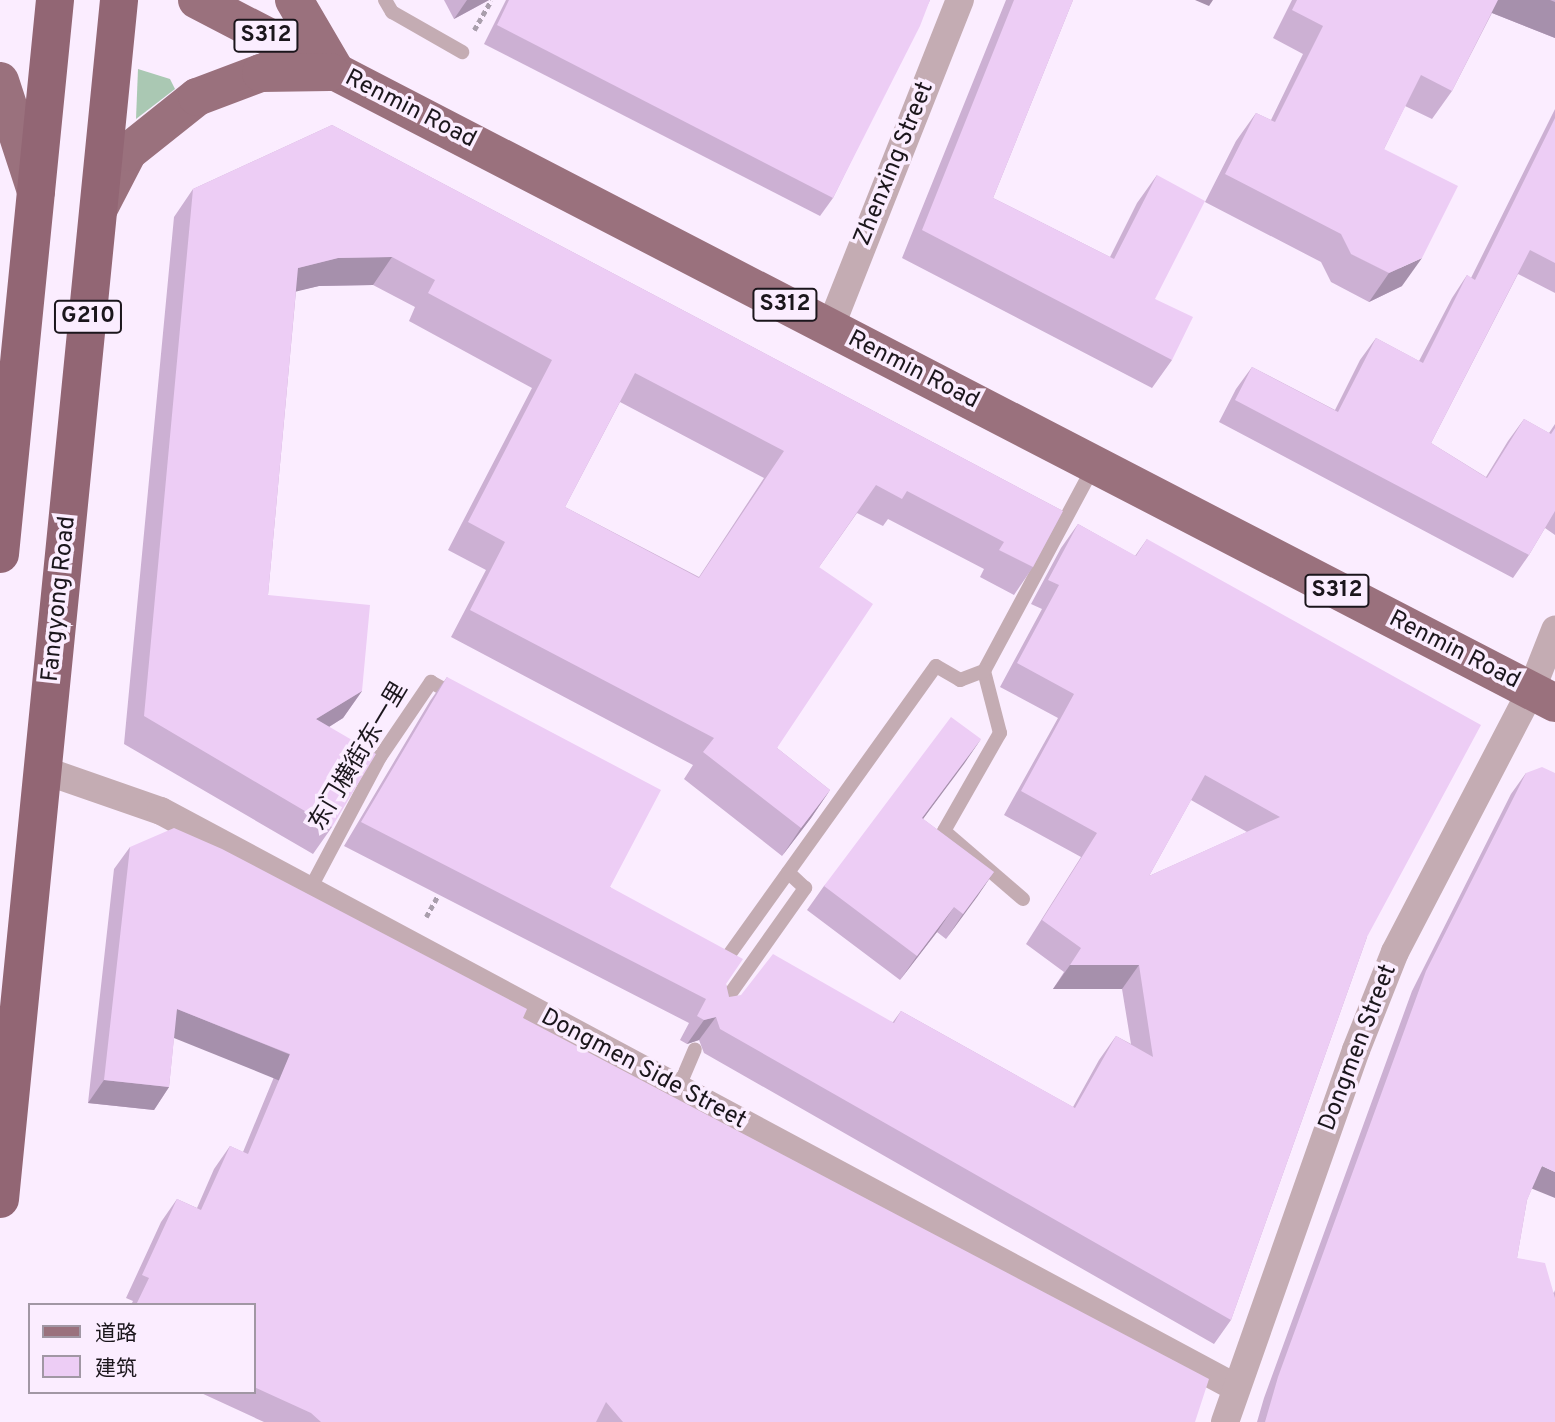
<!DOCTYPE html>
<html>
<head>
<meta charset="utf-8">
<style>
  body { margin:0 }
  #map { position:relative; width:1555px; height:1422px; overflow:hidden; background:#fbedff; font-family:Overpass,"Noto Sans SC",sans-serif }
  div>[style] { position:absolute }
  .green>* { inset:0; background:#aac8b3 }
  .path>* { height:4.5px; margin-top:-2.25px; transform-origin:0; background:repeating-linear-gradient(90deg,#a99eac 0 5px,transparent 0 8.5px) }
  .service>* { height:14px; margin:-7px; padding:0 7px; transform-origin:7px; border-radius:7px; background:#c4acb3 }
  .minor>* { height:28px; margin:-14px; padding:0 14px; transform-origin:14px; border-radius:14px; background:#c4acb3 }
  .primary>* { height:38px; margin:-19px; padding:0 19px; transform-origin:19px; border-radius:19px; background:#9a717d }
  .trunk>* { height:38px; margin:-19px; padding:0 19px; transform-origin:19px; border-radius:19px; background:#926674 }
  .wall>* { inset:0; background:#ccb0d3 }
  .shaded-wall>* { inset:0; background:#a690ac; transform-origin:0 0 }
  .building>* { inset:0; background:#edcdf5 }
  span { translate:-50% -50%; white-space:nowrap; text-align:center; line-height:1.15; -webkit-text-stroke:7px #fbedff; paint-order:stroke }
  .shield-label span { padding:2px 5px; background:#fbedff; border:2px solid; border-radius:5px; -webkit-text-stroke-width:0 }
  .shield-label { font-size:23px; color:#1b161c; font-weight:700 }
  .street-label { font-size:24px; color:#1b161c }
  .legend { position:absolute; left:28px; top:1303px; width:228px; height:91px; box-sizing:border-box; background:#fbedff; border:2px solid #a197a4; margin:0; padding:9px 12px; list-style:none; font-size:21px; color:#1b161c }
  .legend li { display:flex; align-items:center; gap:14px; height:35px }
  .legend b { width:35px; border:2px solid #a197a4 }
</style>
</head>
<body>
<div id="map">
  <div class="green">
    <i style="clip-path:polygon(138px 69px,170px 79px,175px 89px,136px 119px)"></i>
  </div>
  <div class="path">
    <i style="left:474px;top:30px;width:34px;rotate:-60deg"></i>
    <i style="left:426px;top:917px;width:25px;rotate:-61deg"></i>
  </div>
  <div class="service">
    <i style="left:385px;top:0;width:14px;rotate:60deg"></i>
    <i style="left:392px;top:12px;width:81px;rotate:29.7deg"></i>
    <i style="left:309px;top:891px;width:152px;rotate:-62.1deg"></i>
    <i style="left:380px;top:757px;width:91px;rotate:-55.8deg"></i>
    <i style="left:431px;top:682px;width:29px;rotate:29deg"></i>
    <i style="left:1023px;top:899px;width:104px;rotate:-139.3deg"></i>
    <i style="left:944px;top:831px;width:113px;rotate:-60.3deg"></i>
    <i style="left:1000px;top:733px;width:64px;rotate:-104.5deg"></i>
    <i style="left:984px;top:671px;width:233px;rotate:-61.8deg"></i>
    <i style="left:721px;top:966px;width:369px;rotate:-54.4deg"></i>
    <i style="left:936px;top:666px;width:28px;rotate:30deg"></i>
    <i style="left:960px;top:680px;width:26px;rotate:-21deg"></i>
    <i style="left:718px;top:1011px;width:151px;rotate:-54.7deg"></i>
    <i style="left:805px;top:888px;width:23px;rotate:-137deg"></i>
    <i style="left:678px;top:1089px;width:43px;rotate:-67deg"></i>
  </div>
  <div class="minor">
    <i style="left:830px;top:328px;width:353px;rotate:-68.4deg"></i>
    <i style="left:43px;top:770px;width:125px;rotate:19.2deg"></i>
    <i style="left:161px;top:811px;width:1219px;rotate:28.21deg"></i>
    <i style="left:1225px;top:1422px;width:394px;rotate:-70.6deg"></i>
    <i style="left:1356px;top:1050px;width:105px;rotate:-68.3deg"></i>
    <i style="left:1395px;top:952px;width:294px;rotate:-62.5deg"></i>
    <i style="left:1531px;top:691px;width:66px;rotate:-68.5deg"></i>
  </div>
  <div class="primary">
    <i style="left:197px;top:0;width:1529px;rotate:27.37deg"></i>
    <i style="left:294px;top:0;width:83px;rotate:59.7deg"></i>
    <i style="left:0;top:81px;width:116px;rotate:71.9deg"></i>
    <i style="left:99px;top:208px;width:63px;rotate:-62.6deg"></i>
    <i style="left:128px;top:152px;width:88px;rotate:-38.6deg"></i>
    <i style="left:197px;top:97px;width:68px;rotate:-20.6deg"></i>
    <i style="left:261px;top:73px;width:69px;rotate:-0.8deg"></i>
  </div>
  <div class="trunk">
    <i style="left:0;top:554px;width:557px;rotate:-84.33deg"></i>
    <i style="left:0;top:1199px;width:1205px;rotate:-84.33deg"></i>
  </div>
  <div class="wall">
    <i style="clip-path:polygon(444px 0,489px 0,454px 19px)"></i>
    <i style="clip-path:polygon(506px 0,930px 0,833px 198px,820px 216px,484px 44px)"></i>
    <i style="clip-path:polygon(1006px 0,1073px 0,993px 198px,1110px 257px,1137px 203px,1157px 175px,1155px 299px,1172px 360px,1152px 388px,902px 258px)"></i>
    <i style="clip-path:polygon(1292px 0,1555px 0,1555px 38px,1492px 13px,1452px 91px,1432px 119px,1405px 106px,1384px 149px,1402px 286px,1369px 302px,1331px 282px,1321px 262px,1205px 202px,1236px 141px,1256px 113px,1271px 120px,1303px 54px,1273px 38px)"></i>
    <i style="clip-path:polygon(1555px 109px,1555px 293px,1518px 274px,1431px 443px,1486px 477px,1508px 441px,1524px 419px,1549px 433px,1555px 424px,1555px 535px,1545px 528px,1529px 555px,1513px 578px,1219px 422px,1236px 389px,1252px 367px,1335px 410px,1360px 360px,1376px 338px,1419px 361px,1452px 298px,1467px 275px,1471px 278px)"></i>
    <i style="clip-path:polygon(evenodd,332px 125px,1063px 511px,1033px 567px,1014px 595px,980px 577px,984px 569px,888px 519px,883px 526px,857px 513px,819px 567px,777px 748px,830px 790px,811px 818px,782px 856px,684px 779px,693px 765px,451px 637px,486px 570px,448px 550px,532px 388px,409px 321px,415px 307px,373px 285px,319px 286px,296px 291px,268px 595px,362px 691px,343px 718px,329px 727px,332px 827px,313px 854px,124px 744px,174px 217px,193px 189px,332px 125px,620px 402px,764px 478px,699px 577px,565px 507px,620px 402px)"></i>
    <i style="clip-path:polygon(evenodd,1078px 524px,1135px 556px,1147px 539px,1367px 937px,1231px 1320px,1214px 1344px,704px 1053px,699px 1040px,687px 1044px,680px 1040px,689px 1023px,344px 846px,430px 701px,447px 677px,610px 887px,726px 984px,729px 997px,893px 1022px,901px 1011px,1073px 1107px,1099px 1060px,1116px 1036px,1131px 1044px,1122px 989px,1053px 989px,1064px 972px,1026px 944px,1081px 857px,1004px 815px,1058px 718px,1000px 687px,1042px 609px,1031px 604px,1061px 548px,1078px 524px,1191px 800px,1247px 832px,1149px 876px,1191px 800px)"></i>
    <i style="clip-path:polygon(981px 739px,923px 819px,994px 872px,946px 939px,937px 932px,900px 980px,807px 910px,824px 886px)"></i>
    <i style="clip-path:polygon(1526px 773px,1532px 1188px,1527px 1200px,1517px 1258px,1554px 1293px,1555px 1290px,1555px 1422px,1257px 1422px,1264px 1398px,1412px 991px,1511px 794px)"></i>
    <i style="clip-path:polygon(130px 847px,523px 1018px,1195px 1422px,264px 1422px,199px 1392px,254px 1392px,254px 1305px,131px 1305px,133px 1301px,126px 1298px,161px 1222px,177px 1199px,197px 1208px,214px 1169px,230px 1146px,243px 1152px,274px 1077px,174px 1037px,169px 1087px,154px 1110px,88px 1103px,114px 869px)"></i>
  </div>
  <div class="shaded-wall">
    <i style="clip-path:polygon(467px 0,489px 0,454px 19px)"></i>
    <i style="clip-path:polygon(1195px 0,1213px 0,1209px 6px)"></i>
    <i style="clip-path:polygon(1495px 0,1550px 0,1555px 2px,1555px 38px,1487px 11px)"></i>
    <i style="clip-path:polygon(392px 257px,373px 285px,319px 286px,278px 296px,298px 268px,338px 258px)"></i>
    <i style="clip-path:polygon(1422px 258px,1402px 286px,1369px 302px,1389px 273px)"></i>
    <i style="clip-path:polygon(362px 691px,343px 718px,297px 747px,316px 719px)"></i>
    <i style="clip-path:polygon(981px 739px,964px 764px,905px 843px,922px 818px)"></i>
    <i style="clip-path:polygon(830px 790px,811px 818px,782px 856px,801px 828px)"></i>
    <i style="clip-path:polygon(994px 872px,977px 897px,946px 939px,963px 914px)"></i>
    <i style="clip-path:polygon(954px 907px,937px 932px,900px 980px,917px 956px)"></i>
    <i style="clip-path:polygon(1070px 965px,1139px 965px,1122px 989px,1053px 989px)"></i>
    <i style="left:177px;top:1009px;width:122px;height:28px;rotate:22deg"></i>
    <i style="clip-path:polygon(716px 1017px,699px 1040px,687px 1044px,704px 1020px)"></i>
    <i style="clip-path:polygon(104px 1080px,169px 1087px,154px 1110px,88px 1103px)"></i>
    <i style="clip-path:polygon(1542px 1166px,1555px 1172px,1555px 1198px,1528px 1187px)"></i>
  </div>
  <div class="building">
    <i style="clip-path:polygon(509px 0,930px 0,920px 26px,833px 198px,497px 25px)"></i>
    <i style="clip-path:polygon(1014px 0,1073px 0,993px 198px,1114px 259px,1157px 175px,1205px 201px,1155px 299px,1193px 317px,1172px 360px,922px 230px)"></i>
    <i style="clip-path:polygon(1297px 0,1498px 0,1452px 91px,1421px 75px,1384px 149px,1458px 186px,1422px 258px,1389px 273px,1351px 254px,1341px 234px,1225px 174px,1256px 113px,1275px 122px,1323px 26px,1292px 10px)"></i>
    <i style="clip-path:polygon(1555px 118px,1555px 263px,1530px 250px,1431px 443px,1487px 478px,1524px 419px,1551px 434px,1555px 428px,1555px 511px,1529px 555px,1235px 400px,1252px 367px,1338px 412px,1376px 338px,1423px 363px,1467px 275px,1475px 280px)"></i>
    <i style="clip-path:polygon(evenodd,332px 125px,1063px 511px,1033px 567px,999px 550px,1004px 542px,907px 491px,902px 499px,876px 485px,819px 567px,873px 604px,777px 748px,830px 790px,801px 828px,703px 752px,714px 738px,470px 610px,505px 542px,468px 522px,552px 360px,428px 293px,435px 280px,392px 257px,338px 258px,298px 268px,268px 595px,370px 605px,362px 691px,316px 719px,376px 754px,332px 827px,144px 716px,193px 189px,332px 125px,635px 373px,784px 451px,699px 578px,565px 507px,635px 373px)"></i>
    <i style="clip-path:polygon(evenodd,1078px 524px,1136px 556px,1147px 539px,1481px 725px,1367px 937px,1231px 1320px,720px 1029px,716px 1017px,704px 1020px,697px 1016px,706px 999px,361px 822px,447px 677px,661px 790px,610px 887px,743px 959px,726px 984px,729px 997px,741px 995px,773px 954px,894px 1023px,901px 1011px,1075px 1108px,1116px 1036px,1153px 1057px,1139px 965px,1070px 965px,1081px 948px,1042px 920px,1097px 833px,1021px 791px,1074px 694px,1017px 663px,1059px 585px,1048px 580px,1078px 524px,1205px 775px,1280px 817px,1149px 876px,1205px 775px)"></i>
    <i style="clip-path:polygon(951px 717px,981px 739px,922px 818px,994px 872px,963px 914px,954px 907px,917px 956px,824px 886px)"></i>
    <i style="clip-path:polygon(1542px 767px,1555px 773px,1555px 1172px,1542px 1166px,1527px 1200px,1517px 1258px,1545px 1263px,1555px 1298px,1555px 1422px,1265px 1422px,1278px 1377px,1426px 971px,1526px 773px)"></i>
    <i style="clip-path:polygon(174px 828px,222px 849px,527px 1009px,523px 1018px,1209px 1379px,1195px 1422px,623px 1422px,606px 1402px,596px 1422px,321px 1422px,311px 1413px,254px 1387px,254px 1305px,136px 1305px,149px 1278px,142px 1275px,177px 1199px,201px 1210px,230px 1146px,248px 1154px,290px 1054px,177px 1009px,169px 1087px,104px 1080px,130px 847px)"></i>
  </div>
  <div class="shield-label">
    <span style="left:266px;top:36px">S312</span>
    <span style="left:785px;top:305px">S312</span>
    <span style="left:88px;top:317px">G210</span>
    <span style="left:1337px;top:591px">S312</span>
  </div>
  <div class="street-label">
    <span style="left:410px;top:110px;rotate:27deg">Renmin Road</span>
    <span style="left:895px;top:164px;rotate:-68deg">Zhenxing Street</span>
    <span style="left:913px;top:371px;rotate:27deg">Renmin Road</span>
    <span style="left:60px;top:599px;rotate:-84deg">Fangyong Road</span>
    <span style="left:1454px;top:651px;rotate:27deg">Renmin Road</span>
    <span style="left:360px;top:757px;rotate:-59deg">东门横街东一里</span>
    <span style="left:1359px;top:1048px;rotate:-69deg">Dongmen Street</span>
    <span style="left:643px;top:1070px;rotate:28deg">Dongmen Side Street</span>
  </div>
  <ul class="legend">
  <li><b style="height:9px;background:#9a717d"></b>道路</li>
  <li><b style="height:19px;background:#edcdf5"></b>建筑</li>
  </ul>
</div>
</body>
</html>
